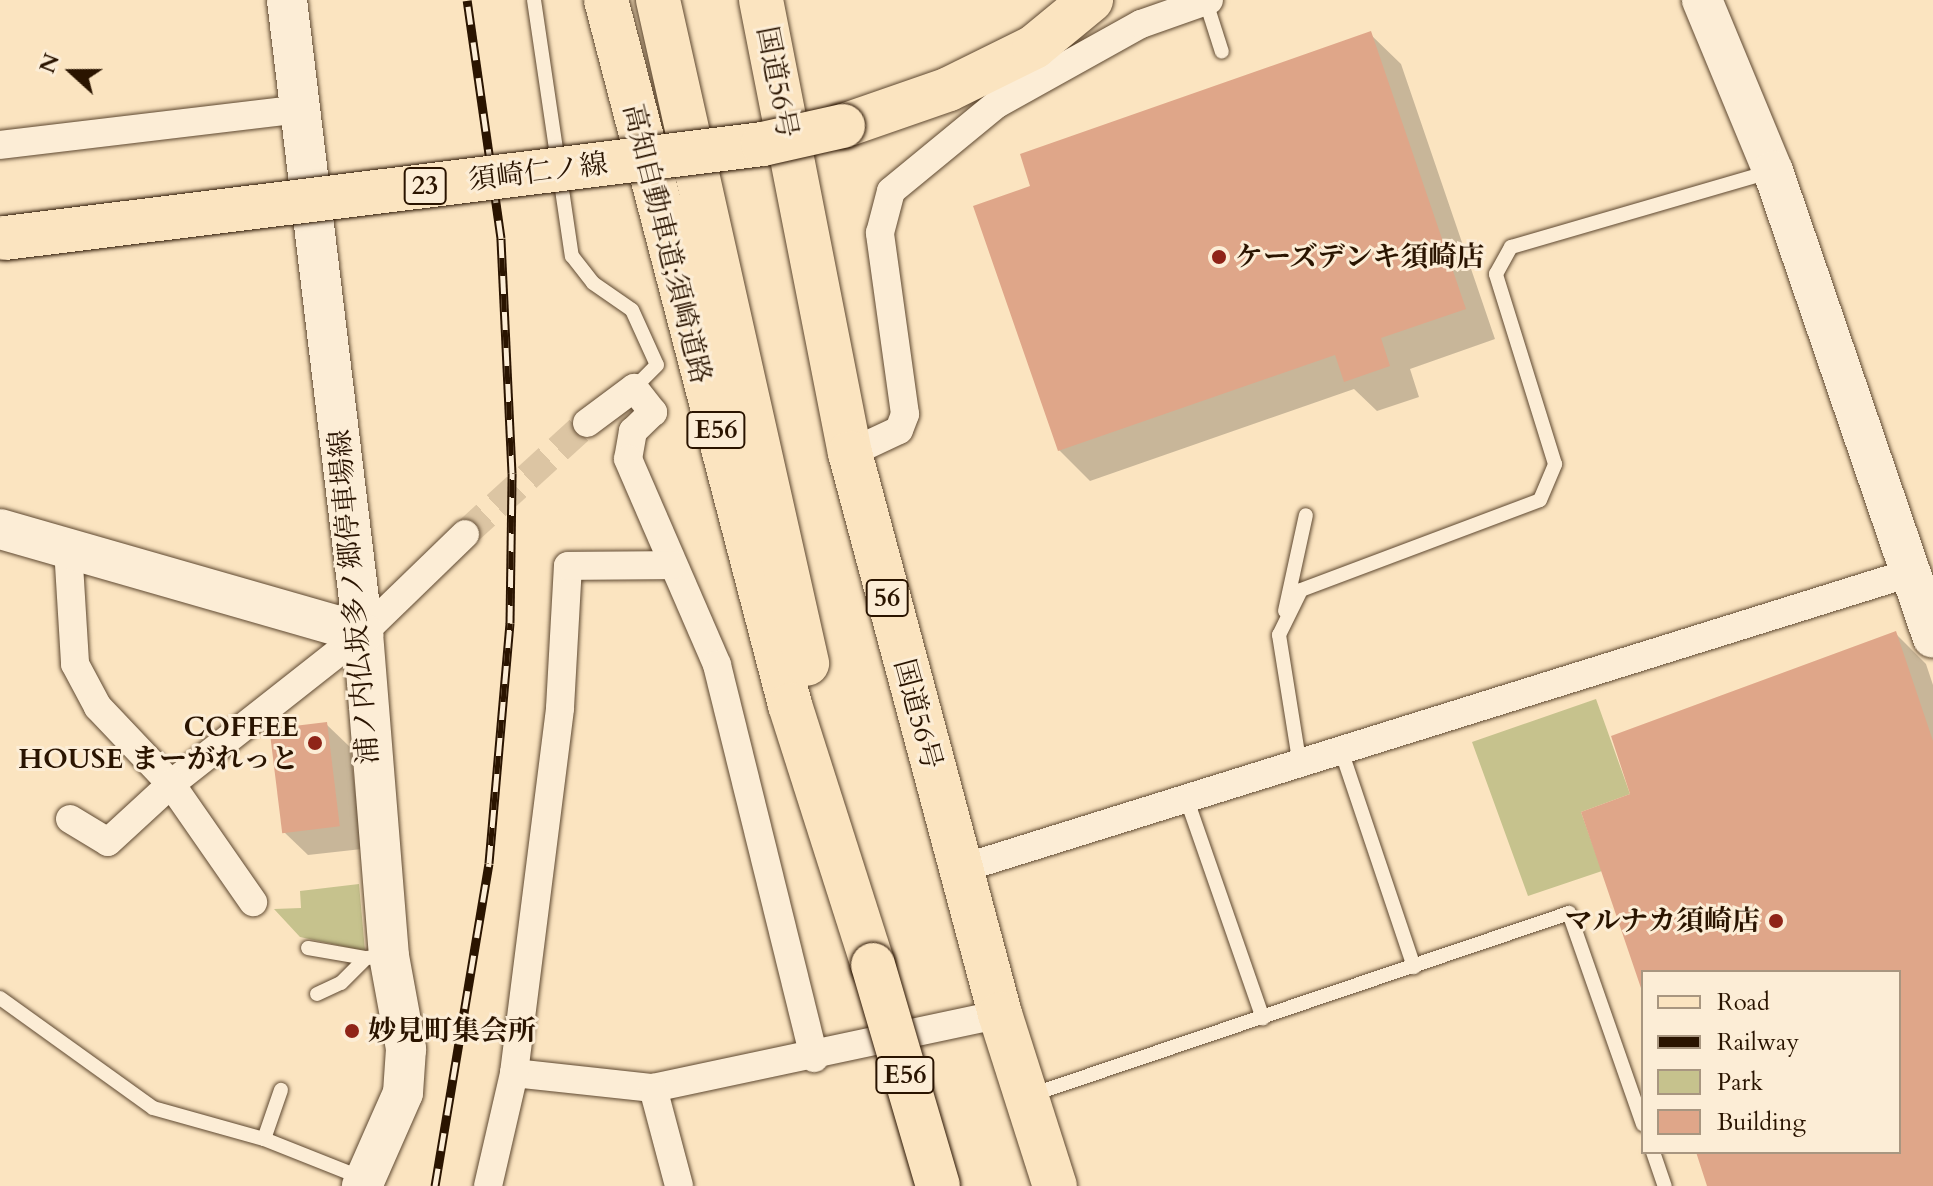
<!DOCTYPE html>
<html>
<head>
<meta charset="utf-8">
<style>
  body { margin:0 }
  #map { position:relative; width:1933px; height:1186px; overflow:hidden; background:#fbe4c0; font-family:Cardo,"Noto Serif JP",serif }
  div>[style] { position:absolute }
  .green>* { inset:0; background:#c6c28d }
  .shadow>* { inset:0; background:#0003 }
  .building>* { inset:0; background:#dfa689; transform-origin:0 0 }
  .street-tunnel>* { height:28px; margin-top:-14px; transform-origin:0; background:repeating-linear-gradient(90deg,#dcc5a3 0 28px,transparent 0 42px) }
  .roads { filter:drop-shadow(0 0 2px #5e4830) drop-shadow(0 0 2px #5e4830) }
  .lane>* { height:14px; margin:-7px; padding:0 7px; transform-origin:7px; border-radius:7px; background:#fcedd6 }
  .street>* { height:28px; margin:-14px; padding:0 14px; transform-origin:14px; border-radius:14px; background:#fcedd6 }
  .secondary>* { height:40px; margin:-20px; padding:0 20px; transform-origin:20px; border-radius:20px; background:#fcedd6 }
  .primary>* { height:44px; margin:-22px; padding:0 22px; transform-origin:22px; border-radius:22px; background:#fbe4c0 }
  .highway>* { height:44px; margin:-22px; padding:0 22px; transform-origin:22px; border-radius:22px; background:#fbe4c0 }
  .rail>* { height:9px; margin-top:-4.5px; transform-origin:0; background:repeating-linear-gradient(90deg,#fcedd6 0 18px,#2a1400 0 36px); box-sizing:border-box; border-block:2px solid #2a1400 }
  .bridges { filter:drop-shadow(0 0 2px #2a1400) drop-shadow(0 0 2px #2a1400) }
  .primary-bridge>* { height:44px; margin:-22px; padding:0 22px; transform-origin:22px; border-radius:22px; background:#fbe4c0 }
  .highway-bridge>* { height:44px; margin:-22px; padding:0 22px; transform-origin:22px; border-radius:22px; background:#fbe4c0 }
  .dots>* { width:22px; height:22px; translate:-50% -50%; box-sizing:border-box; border:4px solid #fcedd6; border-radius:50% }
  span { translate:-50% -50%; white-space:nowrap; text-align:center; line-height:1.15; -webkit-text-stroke:6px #fcedd6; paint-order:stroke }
  .shield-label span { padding:2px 6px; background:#fcedd6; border:2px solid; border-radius:6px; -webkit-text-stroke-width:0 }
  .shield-label { font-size:26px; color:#2a1400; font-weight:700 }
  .street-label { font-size:28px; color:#2a1400 }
  .poi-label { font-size:28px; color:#2a1400; font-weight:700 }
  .left { translate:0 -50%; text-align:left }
  .right { translate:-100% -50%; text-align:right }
  .legend { position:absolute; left:1641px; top:970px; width:260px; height:184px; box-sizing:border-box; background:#fcedd6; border:2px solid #a89680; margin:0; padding:10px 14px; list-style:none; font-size:24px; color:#2a1400 }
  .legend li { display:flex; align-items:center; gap:16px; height:40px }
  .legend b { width:40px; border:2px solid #a89680 }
  .north { position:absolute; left:32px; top:32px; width:80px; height:80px; -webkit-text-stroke:6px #fcedd6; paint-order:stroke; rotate:291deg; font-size:22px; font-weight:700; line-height:32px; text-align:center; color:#2a1400 }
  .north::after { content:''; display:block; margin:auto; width:28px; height:36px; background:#2a1400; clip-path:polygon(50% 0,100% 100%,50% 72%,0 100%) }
</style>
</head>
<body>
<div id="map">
  <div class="green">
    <i style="clip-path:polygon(1596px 699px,1630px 794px,1581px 812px,1602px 871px,1528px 896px,1472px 742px)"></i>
    <i style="clip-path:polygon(359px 884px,365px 951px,300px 937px,274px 909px,301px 908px,300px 891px)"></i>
  </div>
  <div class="shadow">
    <i style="clip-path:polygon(1370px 34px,1401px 64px,1495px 339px,1410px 369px,1419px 397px,1377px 411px,1354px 389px,1090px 481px,1059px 450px,1033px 187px)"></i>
    <i style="clip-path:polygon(1895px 633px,1926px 664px,1933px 685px,1933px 1186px,1709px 1186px,1697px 1152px,1899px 1152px,1899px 972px,1643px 972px,1643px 991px,1583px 813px,1633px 795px)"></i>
    <i style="clip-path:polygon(326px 724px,350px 747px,362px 849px,308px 855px,284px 832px)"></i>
  </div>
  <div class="building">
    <i style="clip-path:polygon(1371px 31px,1466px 309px,1381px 338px,1390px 366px,1344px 382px,1335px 355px,1058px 451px,973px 206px,1030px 186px,1020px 154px)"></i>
    <i style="clip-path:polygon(1896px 631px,1933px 741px,1933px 1186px,1707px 1186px,1696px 1152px,1899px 1152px,1899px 972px,1643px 972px,1642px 991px,1581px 812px,1630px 794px,1611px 736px)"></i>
    <i style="left:327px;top:722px;width:105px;height:58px;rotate:83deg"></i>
  </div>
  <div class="street-tunnel">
    <i style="left:465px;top:534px;width:165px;rotate:-42.3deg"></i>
  </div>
  <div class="roads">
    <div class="lane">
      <i style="left:534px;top:0;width:259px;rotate:81.6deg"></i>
      <i style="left:572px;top:256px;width:34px;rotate:52deg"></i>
      <i style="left:593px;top:283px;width:47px;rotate:34.7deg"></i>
      <i style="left:632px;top:310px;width:60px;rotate:65.6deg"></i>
      <i style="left:657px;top:365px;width:33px;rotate:135deg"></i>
      <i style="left:1206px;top:2px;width:52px;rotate:72.3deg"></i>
      <i style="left:1285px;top:611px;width:98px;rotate:-77.7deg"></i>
      <i style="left:1342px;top:753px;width:226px;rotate:71.4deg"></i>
      <i style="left:1300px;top:766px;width:133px;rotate:-99.1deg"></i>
      <i style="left:1279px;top:635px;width:50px;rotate:-63.9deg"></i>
      <i style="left:1301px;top:590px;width:255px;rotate:-20.6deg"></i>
      <i style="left:1540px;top:500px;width:39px;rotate:-67deg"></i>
      <i style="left:1555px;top:464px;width:199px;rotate:-107.3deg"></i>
      <i style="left:1496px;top:274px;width:31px;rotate:-61deg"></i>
      <i style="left:1511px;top:247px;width:269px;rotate:-16.2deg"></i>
      <i style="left:1188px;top:803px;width:228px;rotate:70.8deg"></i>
      <i style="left:308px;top:948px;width:59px;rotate:9.8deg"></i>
      <i style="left:317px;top:994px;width:26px;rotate:-25deg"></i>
      <i style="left:341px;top:983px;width:35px;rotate:-45deg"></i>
      <i style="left:366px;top:958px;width:23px;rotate:-5deg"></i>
      <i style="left:0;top:998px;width:188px;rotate:35.7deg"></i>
      <i style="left:153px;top:1108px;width:115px;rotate:15.6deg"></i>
      <i style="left:264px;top:1139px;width:105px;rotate:21.7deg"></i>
      <i style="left:1031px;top:1095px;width:568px;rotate:-18.69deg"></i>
      <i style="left:1569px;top:913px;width:224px;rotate:70.7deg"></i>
      <i style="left:264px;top:1139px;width:52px;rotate:-70.9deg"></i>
      <i style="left:1653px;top:1152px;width:36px;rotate:71deg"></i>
    </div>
    <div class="street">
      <i style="left:0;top:145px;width:303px;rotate:-6.8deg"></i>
      <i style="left:587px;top:423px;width:59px;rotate:-36.7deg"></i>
      <i style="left:634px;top:388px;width:31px;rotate:52deg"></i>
      <i style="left:653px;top:412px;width:28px;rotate:136deg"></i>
      <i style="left:633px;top:431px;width:28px;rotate:100deg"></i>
      <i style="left:628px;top:459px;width:224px;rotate:66.6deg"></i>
      <i style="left:717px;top:665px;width:405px;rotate:76.1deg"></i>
      <i style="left:850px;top:453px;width:54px;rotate:-25.1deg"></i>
      <i style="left:899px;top:430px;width:17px;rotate:-69deg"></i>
      <i style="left:905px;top:414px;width:183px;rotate:-97.9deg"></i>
      <i style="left:880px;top:233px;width:43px;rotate:-75.3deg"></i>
      <i style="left:891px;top:191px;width:137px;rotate:-39.4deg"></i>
      <i style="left:997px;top:104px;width:165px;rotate:-29.1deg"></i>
      <i style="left:1141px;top:24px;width:72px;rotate:-19.4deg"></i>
      <i style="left:68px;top:548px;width:116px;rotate:86.5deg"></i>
      <i style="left:75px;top:664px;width:49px;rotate:61.9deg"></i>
      <i style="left:98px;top:707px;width:106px;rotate:46.5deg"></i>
      <i style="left:171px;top:784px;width:244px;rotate:-38.2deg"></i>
      <i style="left:363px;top:633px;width:142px;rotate:-44.1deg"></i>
      <i style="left:70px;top:819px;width:44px;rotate:31.2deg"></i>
      <i style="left:108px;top:842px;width:86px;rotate:-42.6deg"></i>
      <i style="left:171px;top:784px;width:144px;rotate:55.2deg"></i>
      <i style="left:960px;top:869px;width:995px;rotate:-17.31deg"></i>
      <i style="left:514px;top:1073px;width:140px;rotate:6.2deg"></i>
      <i style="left:653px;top:1088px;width:355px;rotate:-12deg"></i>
      <i style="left:653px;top:1088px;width:101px;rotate:75.1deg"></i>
      <i style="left:488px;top:1186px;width:116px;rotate:-77deg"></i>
      <i style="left:514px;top:1073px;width:368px;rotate:-82.8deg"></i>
      <i style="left:560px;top:708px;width:142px;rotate:-86.8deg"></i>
      <i style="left:568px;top:566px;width:105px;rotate:-0.5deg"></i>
    </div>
    <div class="secondary">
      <i style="left:287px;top:0;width:638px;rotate:83.15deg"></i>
      <i style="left:363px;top:633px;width:324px;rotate:85.4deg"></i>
      <i style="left:389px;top:956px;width:95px;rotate:79.6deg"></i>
      <i style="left:406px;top:1049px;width:44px;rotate:93.9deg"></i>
      <i style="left:403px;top:1093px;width:102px;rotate:113.8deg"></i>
      <i style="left:1702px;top:0;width:185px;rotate:67.5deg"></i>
      <i style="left:1773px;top:171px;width:493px;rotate:71.1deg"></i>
      <i style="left:0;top:529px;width:378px;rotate:16deg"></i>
    </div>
    <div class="primary">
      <i style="left:843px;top:126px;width:112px;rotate:-19.2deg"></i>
      <i style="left:949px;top:89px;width:95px;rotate:-26.3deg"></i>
      <i style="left:1034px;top:47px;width:74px;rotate:-39.5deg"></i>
    </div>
    <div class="highway">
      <i style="left:606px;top:0;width:729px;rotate:75.37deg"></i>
      <i style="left:790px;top:705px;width:273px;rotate:72.3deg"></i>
      <i style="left:658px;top:0;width:680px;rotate:77.33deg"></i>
      <i style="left:761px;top:0;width:462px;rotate:78.9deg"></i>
      <i style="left:850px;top:453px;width:581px;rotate:75.03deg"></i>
      <i style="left:1000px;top:1014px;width:181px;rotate:72.3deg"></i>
    </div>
  </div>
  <div class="rail">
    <i style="left:435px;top:1186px;width:327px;rotate:-80.5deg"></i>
    <i style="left:489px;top:863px;width:241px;rotate:-85deg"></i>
    <i style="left:510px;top:623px;width:150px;rotate:-89.2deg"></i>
    <i style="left:512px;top:473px;width:235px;rotate:-92.7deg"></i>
    <i style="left:501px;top:238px;width:240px;rotate:-98.1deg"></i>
  </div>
  <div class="bridges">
    <div class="primary-bridge">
      <i style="left:5px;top:238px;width:764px;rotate:-7.07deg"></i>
      <i style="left:763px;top:144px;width:82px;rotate:-12.7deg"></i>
    </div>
    <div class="highway-bridge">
      <i style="left:873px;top:965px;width:230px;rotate:73.6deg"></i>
    </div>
  </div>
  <div class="dots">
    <i style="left:1219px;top:257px;background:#8f2418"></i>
    <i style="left:315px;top:743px;background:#8f2418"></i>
    <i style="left:1776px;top:921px;background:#8f2418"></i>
    <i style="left:352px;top:1031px;background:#8f2418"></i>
  </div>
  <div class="shield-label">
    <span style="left:425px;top:186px">23</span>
    <span style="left:716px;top:430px">E56</span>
    <span style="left:887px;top:598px">56</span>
    <span style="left:905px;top:1075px">E56</span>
  </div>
  <div class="street-label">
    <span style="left:777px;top:82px;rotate:79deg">国道56号</span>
    <span style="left:538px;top:172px;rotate:-7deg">須崎仁ノ線</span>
    <span style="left:667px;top:244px;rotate:76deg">高知自動車道;須崎道路</span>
    <span style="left:354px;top:597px;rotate:-95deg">浦ノ内仏坂多ノ郷停車場線</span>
    <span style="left:918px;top:714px;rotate:75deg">国道56号</span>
  </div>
  <div class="poi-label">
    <span class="left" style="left:1235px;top:257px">ケーズデンキ須崎店</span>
    <span class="right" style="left:299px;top:743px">COFFEE<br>HOUSE まーがれっと</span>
    <span class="right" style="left:1760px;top:921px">マルナカ須崎店</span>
    <span class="left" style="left:368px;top:1031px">妙見町集会所</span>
  </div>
  <ul class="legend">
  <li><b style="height:10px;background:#fbe4c0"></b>Road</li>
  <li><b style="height:10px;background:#2a1400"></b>Railway</li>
  <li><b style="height:22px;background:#c6c28d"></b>Park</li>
  <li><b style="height:22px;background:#dfa689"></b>Building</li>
  </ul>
  <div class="north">N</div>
</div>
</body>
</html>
